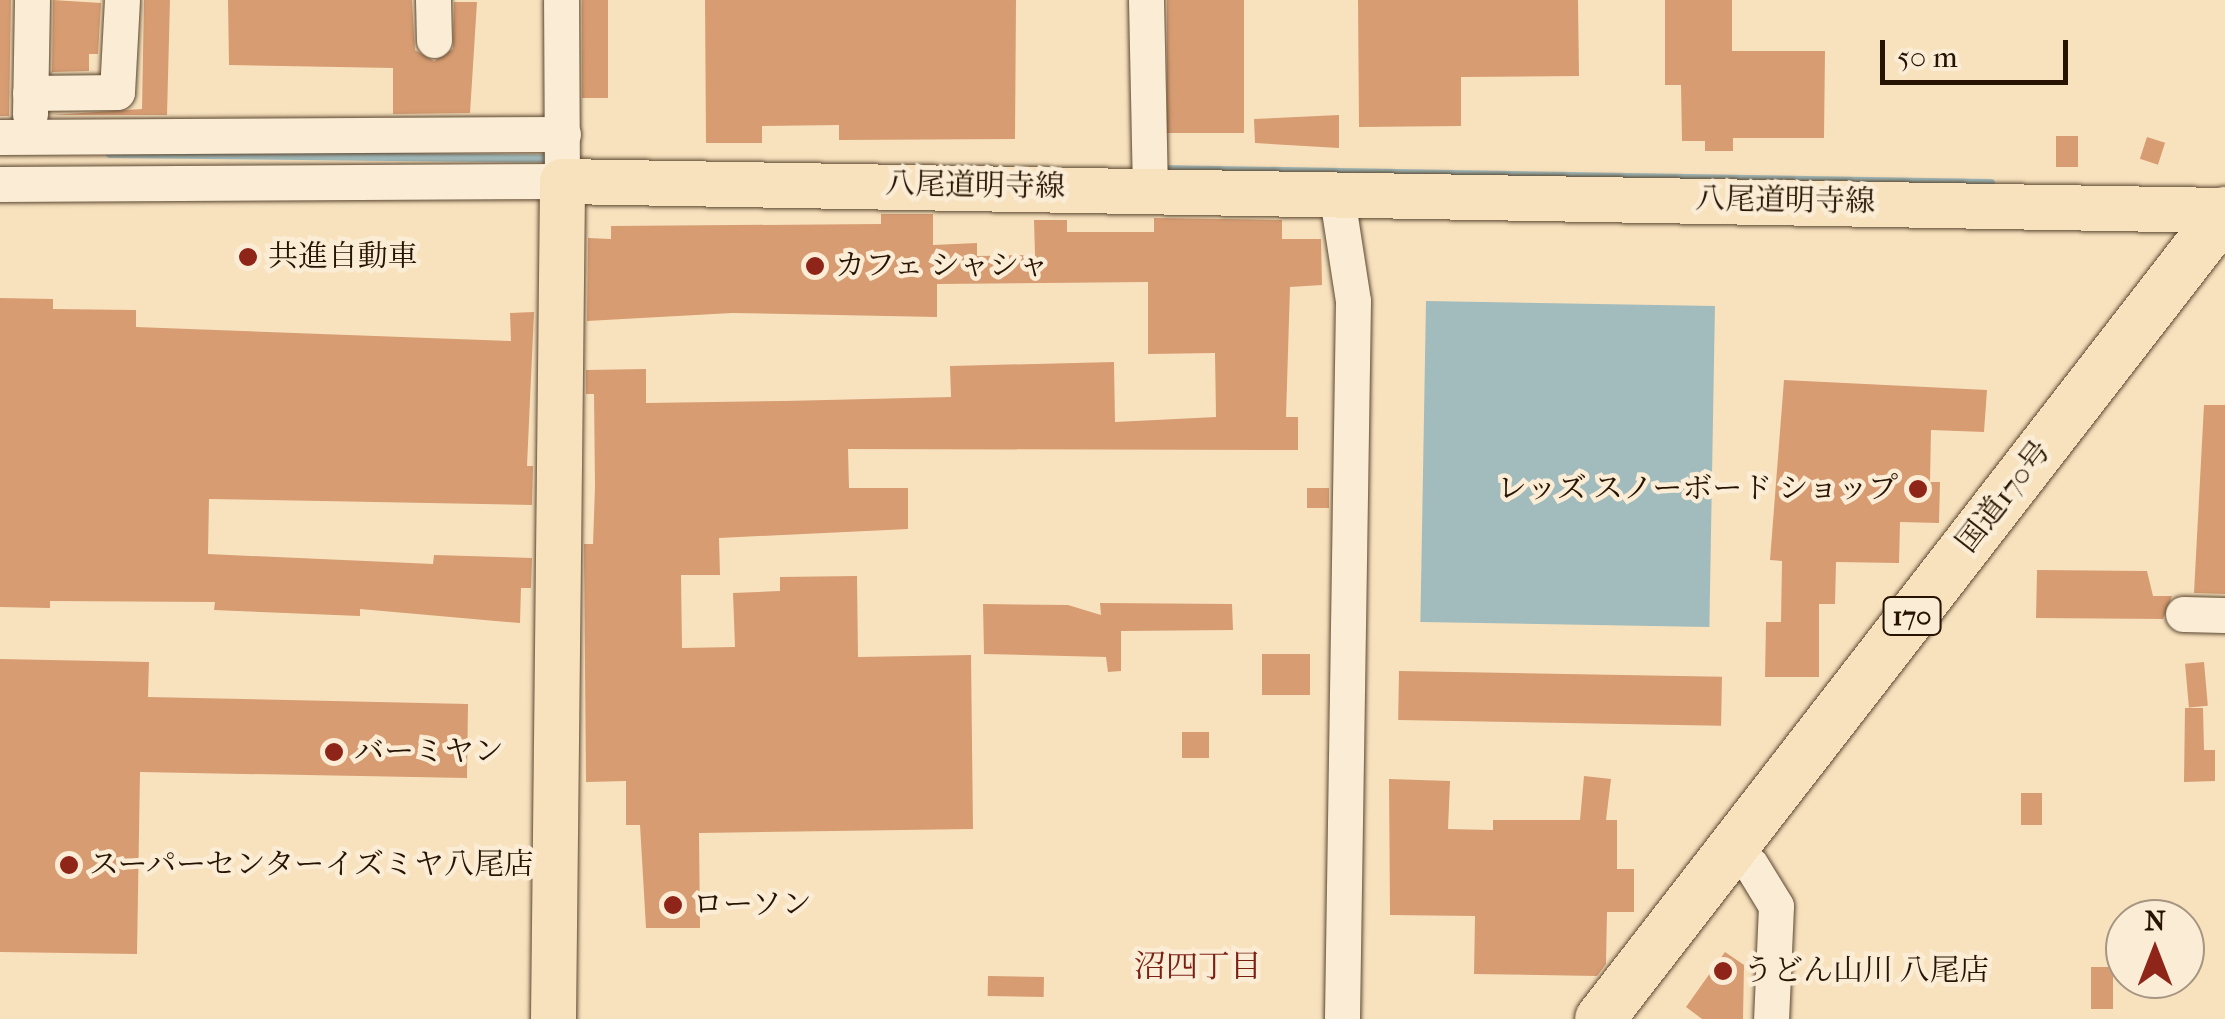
<!DOCTYPE html>
<html>
<head>
<meta charset="utf-8">
<style>
  body { margin:0 }
  #map { position:relative; width:2225px; height:1019px; overflow:hidden; background:#f8e2be; font-family:"IM FELL French Canon","Noto Serif JP",serif }
  div>[style] { position:absolute }
  .water>* { inset:0; background:#a2bbbc; transform-origin:0 0 }
  .stream>* { height:8px; margin:-4px; padding:0 4px; transform-origin:4px; border-radius:4px; background:#a2bbbc }
  .building>* { inset:0; background:#d79c72; transform-origin:0 0 }
  .roads { filter:drop-shadow(0 0 2px #5b4731) drop-shadow(0 0 2px #5b4731) }
  .minor>* { height:35px; margin:-17.5px; padding:0 17.5px; transform-origin:17.5px; border-radius:17.5px; background:#faecd5 }
  .major>* { height:45px; margin:-22.5px; padding:0 22.5px; transform-origin:22.5px; border-radius:22.5px; background:#f8e2be }
  .highway>* { height:50px; margin:-25px; padding:0 25px; transform-origin:25px; border-radius:25px; background:#f8e2be }
  .dots>* { width:28px; height:28px; translate:-50% -50%; box-sizing:border-box; border:5px solid #faecd5; border-radius:50% }
  span { translate:-50% -50%; white-space:nowrap; text-align:center; line-height:1.15; -webkit-text-stroke:9px #faecd5; paint-order:stroke }
  .shield-label span { padding:2px 8px; background:#faecd5; border:2px solid; border-radius:8px; -webkit-text-stroke-width:0 }
  .shield-label { font-size:28px; color:#271302; font-weight:700 }
  .street-label { font-size:30px; color:#271302 }
  .poi-label { font-size:30px; color:#271302 }
  .left { translate:0 -50%; text-align:left }
  .right { translate:-100% -50%; text-align:right }
  .neighbourhood-label { font-size:32px; color:#7a1f14 }
  .north { position:absolute; left:2105px; top:899px; width:100px; height:100px; box-sizing:border-box; background:#faecd5; border:2px solid #a69581; border-radius:50%; rotate:0deg; font-size:28px; font-weight:700; line-height:40px; text-align:center; color:#271302 }
  .north::after { content:''; display:block; margin:auto; width:35px; height:45px; background:#8f2418; clip-path:polygon(50% 0,100% 100%,50% 72%,0 100%) }
  .scale { position:absolute; left:1880px; top:40px; width:188px; height:45px; box-sizing:border-box; border:5px solid #271302; border-top:0; padding-left:12px; font-size:30px; line-height:35px; white-space:nowrap; color:#271302; -webkit-text-stroke:8px #faecd5; paint-order:stroke }
</style>
</head>
<body>
<div id="map">
  <div class="water">
    <i style="left:1426px;top:301px;width:289px;height:321px;rotate:1deg"></i>
  </div>
  <div class="stream">
    <i style="left:110px;top:154px;width:441px;rotate:0.6deg"></i>
    <i style="left:1160px;top:169px;width:831px;rotate:0.97deg"></i>
  </div>
  <div class="building">
    <i style="clip-path:polygon(0 0,11px 0,9px 116px,0 116px)"></i>
    <i style="clip-path:polygon(53px 0,101px 3px,98px 54px,89px 54px,89px 71px,52px 72px)"></i>
    <i style="clip-path:polygon(144px 0,170px 0,167px 115px,51px 115px,142px 109px)"></i>
    <i style="clip-path:polygon(228px 0,412px 0,415px 50px,434px 61px,453px 49px,454px 2px,477px 2px,470px 113px,393px 114px,393px 68px,229px 65px)"></i>
    <i style="left:582px;top:0;width:26px;height:98px"></i>
    <i style="clip-path:polygon(705px 0,1016px 0,1015px 139px,839px 140px,839px 125px,762px 126px,762px 143px,706px 143px)"></i>
    <i style="left:1167px;top:0;width:77px;height:133px"></i>
    <i style="clip-path:polygon(1358px 0,1578px 0,1579px 76px,1461px 77px,1461px 126px,1359px 127px)"></i>
    <i style="clip-path:polygon(1665px 0,1732px 0,1732px 51px,1825px 51px,1824px 138px,1733px 138px,1733px 151px,1705px 151px,1705px 141px,1682px 141px,1681px 85px,1665px 85px)"></i>
    <i style="clip-path:polygon(1339px 115px,1339px 148px,1255px 143px,1254px 119px)"></i>
    <i style="left:2056px;top:136px;width:22px;height:31px"></i>
    <i style="left:2147px;top:137px;width:19px;height:23px;rotate:18deg"></i>
    <i style="clip-path:polygon(881px 214px,933px 214px,933px 245px,977px 243px,977px 256px,1035px 255px,1034px 220px,1067px 220px,1067px 232px,1154px 232px,1154px 218px,1282px 220px,1282px 239px,1321px 239px,1322px 285px,1290px 287px,1286px 417px,1298px 417px,1298px 450px,848px 449px,849px 488px,908px 488px,908px 529px,719px 538px,720px 575px,681px 575px,682px 648px,735px 647px,733px 593px,780px 591px,780px 577px,857px 576px,858px 657px,971px 655px,973px 829px,699px 833px,700px 928px,646px 928px,640px 825px,626px 825px,626px 781px,586px 782px,584px 544px,593px 544px,595px 487px,594px 394px,586px 394px,586px 370px,646px 369px,646px 403px,785px 401px,951px 397px,950px 366px,1114px 362px,1115px 422px,1216px 417px,1215px 353px,1148px 354px,1148px 282px,937px 284px,937px 317px,732px 313px,587px 321px,588px 238px,611px 239px,611px 226px,881px 224px)"></i>
    <i style="clip-path:polygon(0 298px,53px 299px,53px 309px,136px 310px,136px 327px,511px 341px,510px 313px,534px 312px,527px 466px,533px 466px,532px 505px,209px 499px,208px 554px,433px 564px,434px 555px,532px 558px,531px 588px,521px 588px,520px 623px,360px 609px,360px 616px,214px 610px,215px 602px,50px 601px,50px 608px,0 607px)"></i>
    <i style="clip-path:polygon(1784px 380px,1987px 390px,1984px 432px,1931px 430px,1930px 482px,1940px 482px,1939px 523px,1900px 522px,1899px 563px,1836px 562px,1835px 604px,1819px 604px,1819px 677px,1765px 677px,1766px 622px,1781px 622px,1782px 561px,1770px 560px)"></i>
    <i style="clip-path:polygon(2204px 405px,2225px 405px,2225px 594px,2194px 593px)"></i>
    <i style="left:1329px;top:488px;width:20px;height:22px;rotate:90deg"></i>
    <i style="clip-path:polygon(2037px 570px,2147px 571px,2153px 596px,2172px 596px,2163px 619px,2036px 618px)"></i>
    <i style="clip-path:polygon(1100px 603px,1232px 604px,1233px 630px,1121px 631px,1121px 671px,1108px 672px,1106px 657px,984px 654px,983px 604px,1068px 605px,1101px 615px)"></i>
    <i style="left:1262px;top:654px;width:48px;height:41px"></i>
    <i style="clip-path:polygon(0 659px,149px 662px,148px 697px,468px 704px,467px 778px,140px 772px,137px 954px,0 952px)"></i>
    <i style="left:2204px;top:662px;width:44px;height:19px;rotate:85deg"></i>
    <i style="left:1399px;top:671px;width:323px;height:49px;rotate:1deg"></i>
    <i style="clip-path:polygon(2185px 708px,2203px 708px,2204px 750px,2215px 750px,2215px 781px,2184px 782px)"></i>
    <i style="left:1182px;top:732px;width:27px;height:26px"></i>
    <i style="clip-path:polygon(1584px 776px,1611px 779px,1606px 820px,1617px 820px,1617px 869px,1634px 869px,1634px 912px,1607px 912px,1606px 964px,1597px 976px,1474px 974px,1475px 916px,1390px 915px,1389px 779px,1450px 781px,1448px 829px,1493px 830px,1493px 820px,1580px 820px)"></i>
    <i style="left:2021px;top:793px;width:21px;height:32px"></i>
    <i style="clip-path:polygon(1725px 952px,1744px 965px,1743px 1019px,1702px 1019px,1686px 1007px)"></i>
    <i style="left:2113px;top:967px;width:42px;height:22px;rotate:90deg"></i>
    <i style="left:988px;top:976px;width:56px;height:20px;rotate:1deg"></i>
  </div>
  <div class="roads">
    <div class="minor">
      <i style="left:433px;top:0;width:40px;rotate:88.6deg"></i>
      <i style="left:1146px;top:0;width:187px;rotate:88.8deg"></i>
      <i style="left:30px;top:93px;width:87px;rotate:-0.7deg"></i>
      <i style="left:117px;top:92px;width:92px;rotate:-86.9deg"></i>
      <i style="left:30px;top:114px;width:114px;rotate:-89deg"></i>
      <i style="left:0;top:137px;width:563px;rotate:-0.31deg"></i>
      <i style="left:0;top:184px;width:562px;rotate:-0.31deg"></i>
      <i style="left:562px;top:181px;width:181px;rotate:-90.3deg"></i>
      <i style="left:1336px;top:191px;width:111px;rotate:81.2deg"></i>
      <i style="left:1353px;top:301px;width:718px;rotate:90.88deg"></i>
      <i style="left:2183px;top:614px;width:42px;rotate:1.4deg"></i>
      <i style="left:1751px;top:865px;width:48px;rotate:58.6deg"></i>
      <i style="left:1776px;top:906px;width:113px;rotate:92.5deg"></i>
    </div>
    <div class="major">
      <i style="left:553px;top:1019px;width:838px;rotate:-89.38deg"></i>
      <i style="left:562px;top:181px;width:1663px;rotate:1deg"></i>
    </div>
    <div class="highway">
      <i style="left:1600px;top:1019px;width:1021px;rotate:-52.24deg"></i>
    </div>
  </div>
  <div class="dots">
    <i style="left:248px;top:257px;background:#8f2418"></i>
    <i style="left:815px;top:266px;background:#8f2418"></i>
    <i style="left:1918px;top:489px;background:#8f2418"></i>
    <i style="left:334px;top:752px;background:#8f2418"></i>
    <i style="left:69px;top:865px;background:#8f2418"></i>
    <i style="left:673px;top:905px;background:#8f2418"></i>
    <i style="left:1723px;top:971px;background:#8f2418"></i>
  </div>
  <div class="shield-label">
    <span style="left:1912px;top:616px">170</span>
  </div>
  <div class="street-label">
    <span style="left:975px;top:186px;rotate:1deg">八尾道明寺線</span>
    <span style="left:1785px;top:201px;rotate:1deg">八尾道明寺線</span>
    <span style="left:2004px;top:497px;rotate:-52deg">国道170号</span>
  </div>
  <div class="poi-label">
    <span class="left" style="left:268px;top:257px">共進自動車</span>
    <span class="left" style="left:835px;top:266px">カフェ シャシャ</span>
    <span class="right" style="left:1898px;top:489px">レッズ スノーボード ショップ</span>
    <span class="left" style="left:354px;top:752px">バーミヤン</span>
    <span class="left" style="left:89px;top:865px">スーパーセンターイズミヤ八尾店</span>
    <span class="left" style="left:693px;top:905px">ローソン</span>
    <span class="left" style="left:1743px;top:971px">うどん山川 八尾店</span>
  </div>
  <div class="neighbourhood-label">
    <span style="left:1198px;top:967px">沼四丁目</span>
  </div>
  <div class="north">N</div>
  <div class="scale">50 m</div>
</div>
</body>
</html>
